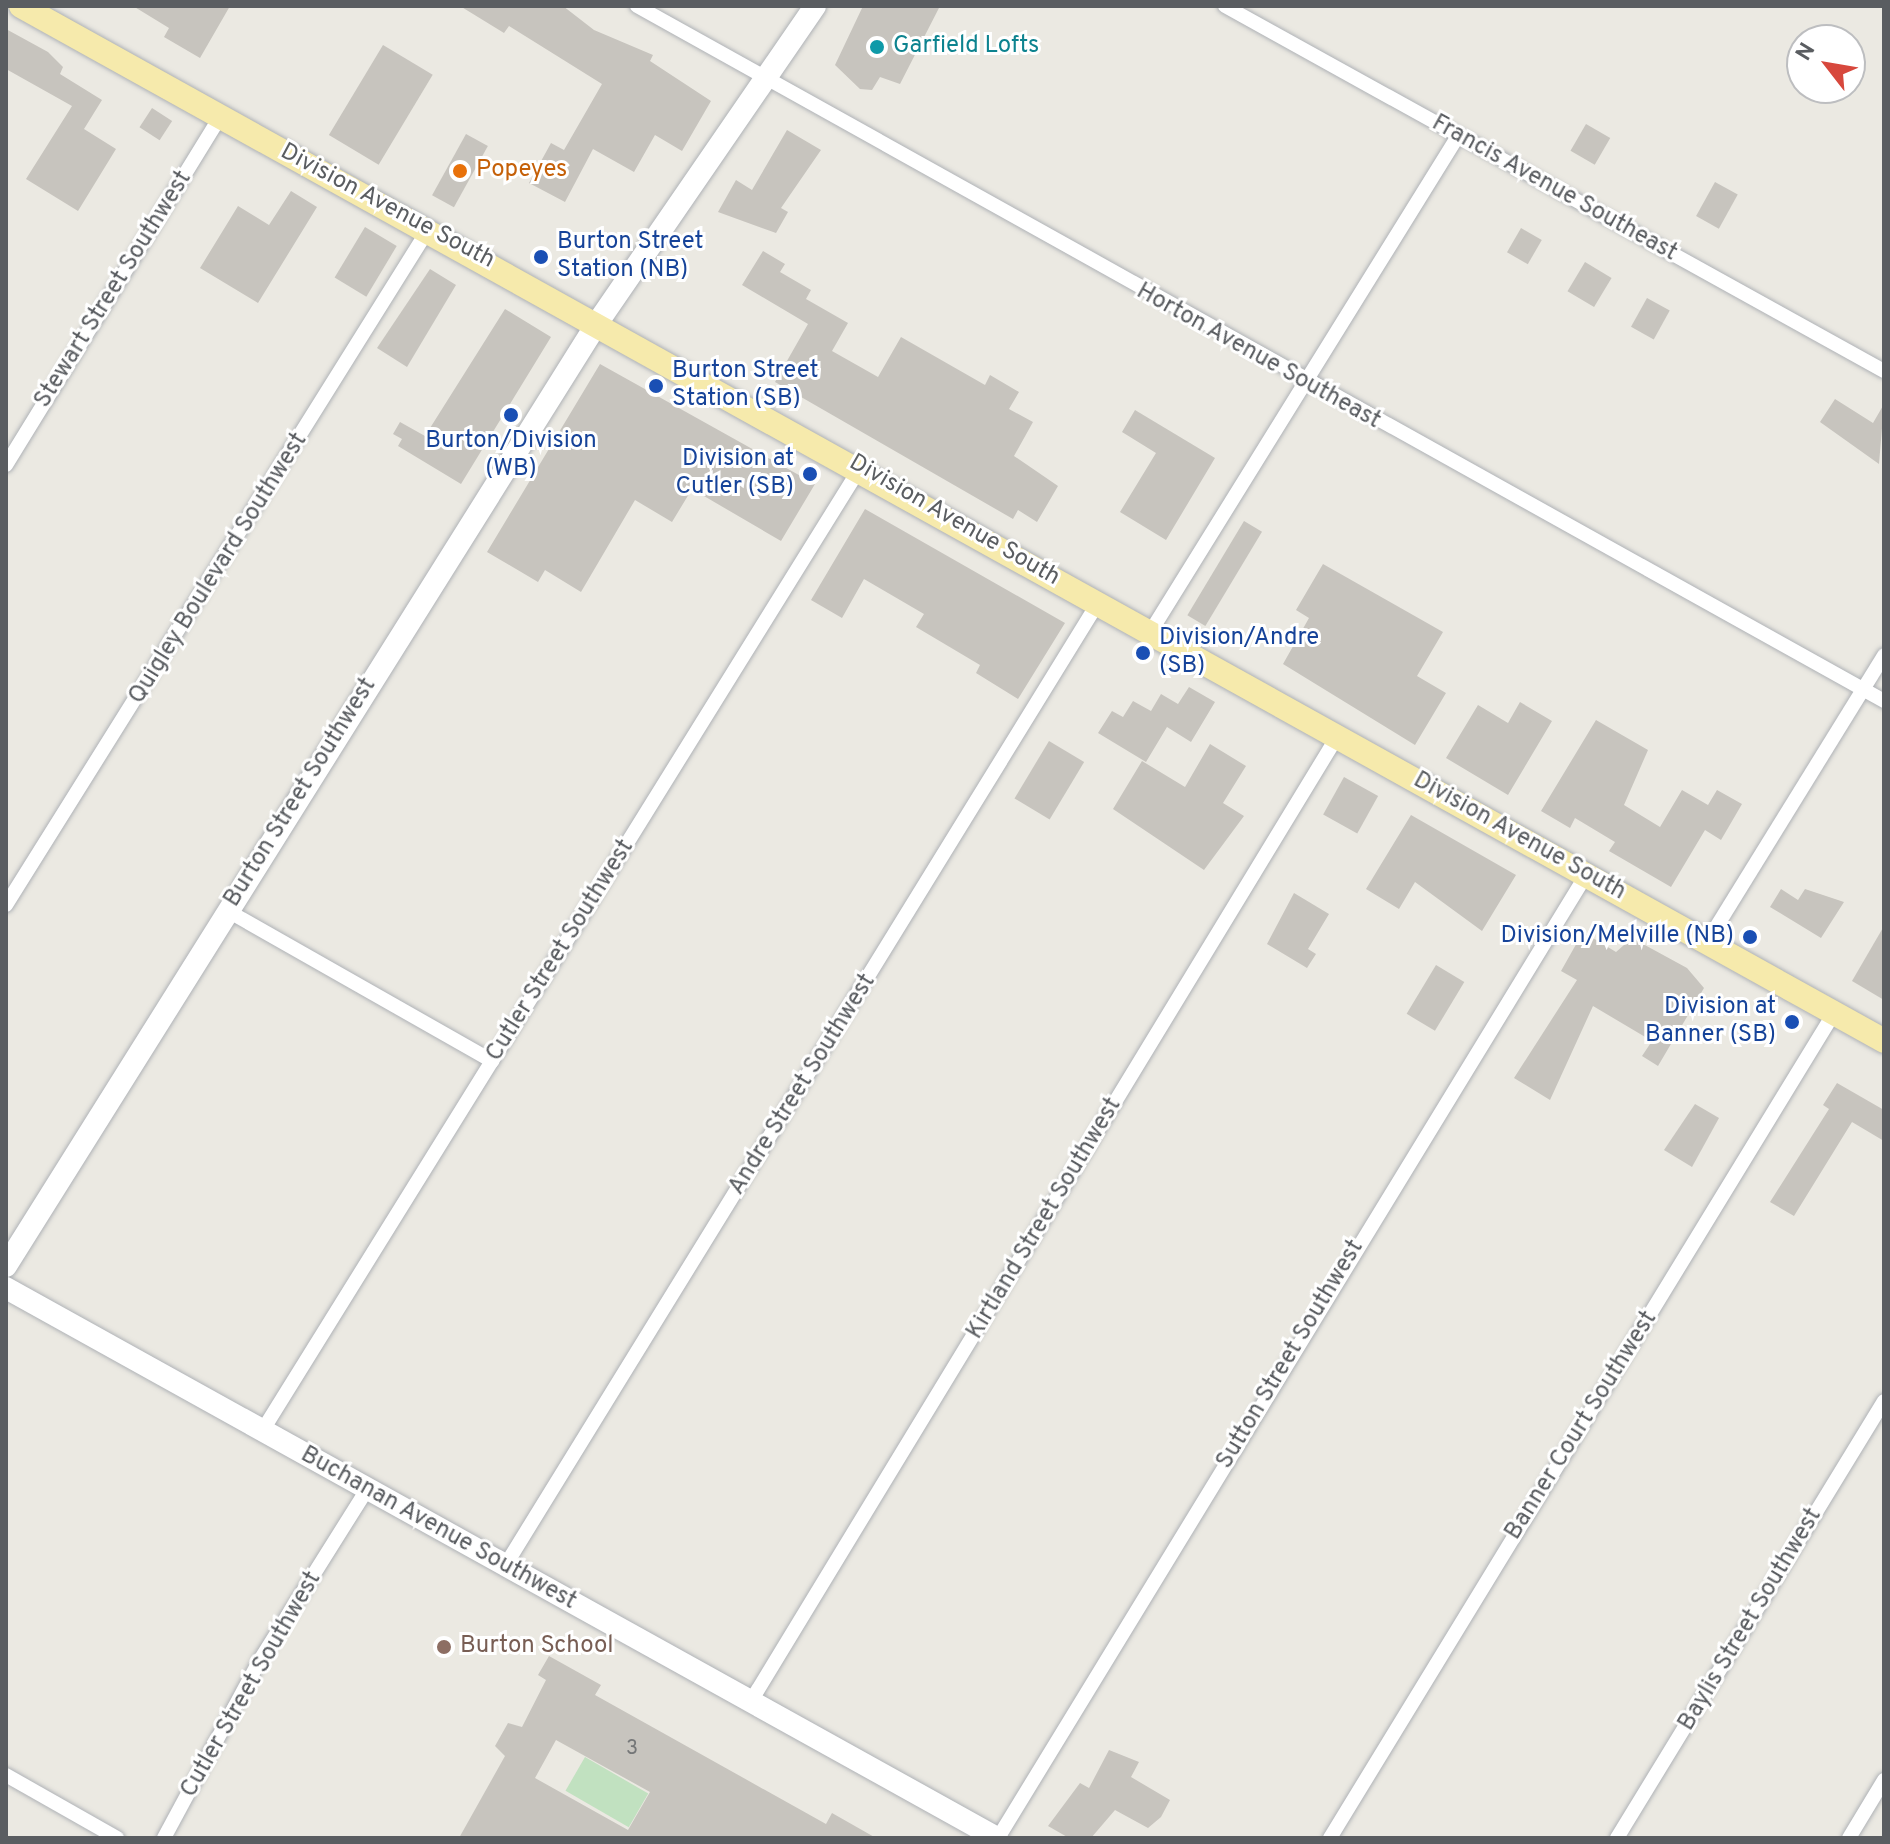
<!DOCTYPE html>
<html>
<head>
<meta charset="utf-8">
<style>
  body { margin:0 }
  #map { position:relative; width:1890px; height:1844px; overflow:hidden; background:#ebe9e2; font-family:Overpass,sans-serif }
  div>[style] { position:absolute }
  .green>* { inset:0; background:#c1e1c0; transform-origin:0 0 }
  .building>* { inset:0; background:#c7c4be; transform-origin:0 0 }
  .roads { filter:drop-shadow(0 0 2px #afb2b6) drop-shadow(0 0 2px #afb2b6) }
  .street>* { height:14px; margin:-7px; padding:0 7px; transform-origin:7px; border-radius:7px; background:#fff }
  .secondary>* { height:22px; margin:-11px; padding:0 11px; transform-origin:11px; border-radius:11px; background:#fff }
  .primary>* { height:24px; margin:-12px; padding:0 12px; transform-origin:12px; border-radius:12px; background:#f6eaac }
  .dots>* { width:22px; height:22px; translate:-50% -50%; box-sizing:border-box; border:4px solid #fff; border-radius:50% }
  span { translate:-50% -50%; white-space:nowrap; text-align:center; line-height:1.15; -webkit-text-stroke:6px #fff; paint-order:stroke }
  .number-label { font-size:20px; color:#757778 }
  .number-label span { -webkit-text-stroke-width:0 }
  .culture-label { font-size:24px; color:#0d838f }
  .left { translate:0 -50%; text-align:left }
  .food-label { font-size:24px; color:#c56008 }
  .street-label { font-size:24px; color:#5a5d61 }
  .transit-label { font-size:24px; color:#164399 }
  .right { translate:-100% -50%; text-align:right }
  .education-label { font-size:24px; color:#785e54 }
  .frame { position:absolute; inset:0; border:8px solid #5a5d61; pointer-events:none }
  .north { position:absolute; left:1786px; top:24px; width:80px; height:80px; box-sizing:border-box; background:#fff; border:2px solid #bdbec0; border-radius:50%; rotate:301deg; font-size:22px; font-weight:700; line-height:32px; text-align:center; color:#5a5d61 }
  .north::after { content:''; display:block; margin:auto; width:28px; height:36px; background:#d7483d; clip-path:polygon(50% 0,100% 100%,50% 72%,0 100%) }
</style>
</head>
<body>
<div id="map">
  <div class="green">
    <i style="left:585px;top:1757px;width:73px;height:39px;rotate:30deg"></i>
  </div>
  <div class="building">
    <i style="clip-path:polygon(133px 6px,230px 6px,200px 58px,164px 37px,169px 28px)"></i>
    <i style="clip-path:polygon(460px 6px,563px 6px,594px 30px,653px 55px,650px 61px,711px 101px,682px 151px,655px 135px,634px 172px,593px 149px,565px 202px,529px 183px,551px 143px,564px 150px,602px 84px,509px 26px,504px 33px)"></i>
    <i style="clip-path:polygon(863px 6px,940px 6px,900px 84px,880px 77px,872px 90px,860px 89px,835px 65px)"></i>
    <i style="clip-path:polygon(6px 29px,48px 52px,63px 67px,60px 74px,102px 100px,84px 129px,116px 149px,78px 211px,26px 179px,72px 106px,6px 69px)"></i>
    <i style="left:383px;top:45px;width:58px;height:105px;rotate:31deg"></i>
    <i style="left:152px;top:108px;width:24px;height:23px;rotate:33deg"></i>
    <i style="left:1586px;top:124px;width:28px;height:31px;rotate:30deg"></i>
    <i style="clip-path:polygon(787px 130px,821px 150px,781px 208px,788px 212px,776px 233px,718px 212px,736px 180px,752px 190px)"></i>
    <i style="left:466px;top:134px;width:25px;height:70px;rotate:29deg"></i>
    <i style="left:1715px;top:182px;width:26px;height:39px;rotate:29deg"></i>
    <i style="clip-path:polygon(291px 191px,317px 207px,258px 303px,200px 268px,238px 206px,269px 225px)"></i>
    <i style="left:365px;top:227px;width:37px;height:59px;rotate:31deg"></i>
    <i style="left:1521px;top:228px;width:24px;height:28px;rotate:30deg"></i>
    <i style="clip-path:polygon(763px 251px,785px 264px,780px 272px,811px 290px,806px 299px,848px 323px,832px 351px,878px 377px,901px 337px,985px 385px,990px 375px,1019px 392px,1009px 409px,1033px 422px,1014px 456px,1058px 486px,1037px 522px,1018px 510px,1013px 519px,775px 382px,808px 324px,742px 285px)"></i>
    <i style="left:1585px;top:262px;width:31px;height:34px;rotate:31deg"></i>
    <i style="clip-path:polygon(430px 269px,456px 285px,407px 367px,377px 348px)"></i>
    <i style="left:1647px;top:298px;width:26px;height:33px;rotate:29deg"></i>
    <i style="clip-path:polygon(505px 309px,551px 337px,461px 484px,398px 446px,402px 439px,393px 434px,400px 422px,425px 436px)"></i>
    <i style="clip-path:polygon(600px 364px,815px 484px,781px 541px,692px 489px,672px 522px,635px 500px,581px 592px,545px 570px,538px 582px,487px 552px)"></i>
    <i style="clip-path:polygon(1835px 399px,1873px 423px,1884px 404px,1879px 464px,1820px 422px)"></i>
    <i style="clip-path:polygon(1135px 410px,1215px 458px,1166px 540px,1120px 512px,1156px 453px,1122px 432px)"></i>
    <i style="clip-path:polygon(865px 509px,1065px 623px,1018px 699px,976px 673px,980px 665px,916px 627px,924px 614px,864px 579px,842px 618px,811px 600px)"></i>
    <i style="left:1244px;top:521px;width:21px;height:110px;rotate:31deg"></i>
    <i style="clip-path:polygon(1323px 564px,1443px 632px,1417px 676px,1446px 693px,1415px 745px,1283px 664px,1309px 618px,1296px 610px)"></i>
    <i style="clip-path:polygon(1189px 687px,1215px 702px,1191px 742px,1167px 727px,1146px 762px,1098px 733px,1112px 711px,1123px 717px,1133px 701px,1151px 711px,1161px 694px,1178px 704px)"></i>
    <i style="clip-path:polygon(1520px 702px,1552px 721px,1508px 795px,1446px 758px,1478px 705px,1508px 723px)"></i>
    <i style="clip-path:polygon(1596px 720px,1648px 750px,1624px 805px,1660px 827px,1682px 790px,1708px 805px,1717px 790px,1742px 804px,1721px 840px,1705px 830px,1671px 887px,1609px 851px,1615px 842px,1575px 818px,1570px 828px,1541px 811px)"></i>
    <i style="left:1049px;top:741px;width:41px;height:67px;rotate:31deg"></i>
    <i style="clip-path:polygon(1210px 744px,1246px 766px,1223px 803px,1244px 816px,1204px 870px,1113px 809px,1142px 761px,1185px 787px)"></i>
    <i style="left:1344px;top:777px;width:39px;height:43px;rotate:29deg"></i>
    <i style="clip-path:polygon(1411px 815px,1516px 875px,1482px 931px,1415px 882px,1399px 909px,1366px 889px)"></i>
    <i style="clip-path:polygon(1781px 889px,1798px 900px,1805px 889px,1844px 902px,1821px 938px,1770px 907px)"></i>
    <i style="clip-path:polygon(1294px 893px,1329px 914px,1308px 949px,1316px 954px,1307px 968px,1267px 944px)"></i>
    <i style="clip-path:polygon(1884px 926px,1884px 1000px,1852px 981px)"></i>
    <i style="clip-path:polygon(1583px 932px,1616px 952px,1632px 938px,1687px 968px,1704px 988px,1658px 1066px,1642px 1056px,1652px 1041px,1593px 1006px,1550px 1100px,1514px 1078px,1577px 980px,1561px 971px)"></i>
    <i style="left:1436px;top:965px;width:33px;height:57px;rotate:31deg"></i>
    <i style="clip-path:polygon(1837px 1083px,1884px 1110px,1884px 1141px,1852px 1122px,1794px 1216px,1770px 1202px,1829px 1109px,1823px 1105px)"></i>
    <i style="clip-path:polygon(1695px 1104px,1719px 1118px,1692px 1167px,1664px 1150px)"></i>
    <i style="clip-path:polygon(evenodd,549px 1656px,601px 1685px,595px 1695px,826px 1824px,832px 1813px,876px 1838px,459px 1838px,505px 1756px,495px 1746px,508px 1723px,522px 1727px,546px 1680px,538px 1675px,549px 1656px,556px 1740px,650px 1792px,628px 1830px,535px 1778px,556px 1740px)"></i>
    <i style="clip-path:polygon(1109px 1750px,1139px 1762px,1131px 1777px,1170px 1800px,1161px 1817px,1148px 1828px,1115px 1810px,1091px 1838px,1069px 1838px,1048px 1826px,1080px 1783px,1089px 1788px)"></i>
  </div>
  <div class="roads">
    <div class="street">
      <i style="left:637px;top:6px;width:1428px;rotate:29.13deg"></i>
      <i style="left:1225px;top:6px;width:753px;rotate:28.98deg"></i>
      <i style="left:6px;top:465px;width:411px;rotate:-58.4deg"></i>
      <i style="left:1151px;top:631px;width:582px;rotate:-58.19deg"></i>
      <i style="left:6px;top:905px;width:796px;rotate:-57.99deg"></i>
      <i style="left:228px;top:911px;width:304px;rotate:29.6deg"></i>
      <i style="left:1707px;top:942px;width:337px;rotate:-58.3deg"></i>
      <i style="left:261px;top:1433px;width:1136px;rotate:-58.17deg"></i>
      <i style="left:505px;top:1566px;width:1131px;rotate:-58.38deg"></i>
      <i style="left:751px;top:1701px;width:1128px;rotate:-58.71deg"></i>
      <i style="left:6px;top:1775px;width:128px;rotate:29.6deg"></i>
      <i style="left:164px;top:1838px;width:202px;rotate:-61.7deg"></i>
      <i style="left:260px;top:1660px;width:199px;rotate:-57.9deg"></i>
      <i style="left:998px;top:1838px;width:1128px;rotate:-58.59deg"></i>
      <i style="left:1330px;top:1838px;width:967px;rotate:-58.58deg"></i>
      <i style="left:1617px;top:1838px;width:512px;rotate:-58.58deg"></i>
      <i style="left:1849px;top:1838px;width:68px;rotate:-58.9deg"></i>
    </div>
    <div class="secondary">
      <i style="left:6px;top:1266px;width:1114px;rotate:-57.91deg"></i>
      <i style="left:598px;top:322px;width:383px;rotate:-55.5deg"></i>
      <i style="left:6px;top:1288px;width:1133px;rotate:29.03deg"></i>
    </div>
    <div class="primary">
      <i style="left:21px;top:6px;width:2131px;rotate:29.05deg"></i>
    </div>
  </div>
  <div class="dots">
    <i style="left:877px;top:47px;background:#0f9aa8"></i>
    <i style="left:460px;top:171px;background:#e8710a"></i>
    <i style="left:541px;top:257px;background:#1a4fb4"></i>
    <i style="left:656px;top:386px;background:#1a4fb4"></i>
    <i style="left:511px;top:415px;background:#1a4fb4"></i>
    <i style="left:810px;top:474px;background:#1a4fb4"></i>
    <i style="left:1143px;top:653px;background:#1a4fb4"></i>
    <i style="left:1750px;top:937px;background:#1a4fb4"></i>
    <i style="left:1792px;top:1022px;background:#1a4fb4"></i>
    <i style="left:444px;top:1647px;background:#8d6e63"></i>
  </div>
  <div class="number-label">
    <span style="left:632px;top:1749px">3</span>
  </div>
  <div class="culture-label">
    <span class="left" style="left:893px;top:47px">Garfield Lofts</span>
  </div>
  <div class="food-label">
    <span class="left" style="left:476px;top:171px">Popeyes</span>
  </div>
  <div class="street-label">
    <span style="left:1554px;top:189px;rotate:29deg">Francis Avenue Southeast</span>
    <span style="left:387px;top:207px;rotate:28deg">Division Avenue South</span>
    <span style="left:114px;top:290px;rotate:-58deg">Stewart Street Southwest</span>
    <span style="left:1258px;top:357px;rotate:29deg">Horton Avenue Southeast</span>
    <span style="left:954px;top:521px;rotate:30deg">Division Avenue South</span>
    <span style="left:219px;top:569px;rotate:-58deg">Quigley Boulevard Southwest</span>
    <span style="left:301px;top:793px;rotate:-58deg">Burton Street Southwest</span>
    <span style="left:1519px;top:837px;rotate:29deg">Division Avenue South</span>
    <span style="left:561px;top:951px;rotate:-58deg">Cutler Street Southwest</span>
    <span style="left:803px;top:1085px;rotate:-58deg">Andre Street Southwest</span>
    <span style="left:1045px;top:1219px;rotate:-59deg">Kirtland Street Southwest</span>
    <span style="left:1291px;top:1355px;rotate:-59deg">Sutton Street Southwest</span>
    <span style="left:1582px;top:1426px;rotate:-58deg">Banner Court Southwest</span>
    <span style="left:438px;top:1529px;rotate:29deg">Buchanan Avenue Southwest</span>
    <span style="left:1751px;top:1620px;rotate:-59deg">Baylis Street Southwest</span>
    <span style="left:252px;top:1685px;rotate:-60deg">Cutler Street Southwest</span>
  </div>
  <div class="transit-label">
    <span class="left" style="left:557px;top:257px">Burton Street<br>Station (NB)</span>
    <span class="left" style="left:672px;top:386px">Burton Street<br>Station (SB)</span>
    <span style="left:511px;top:456px">Burton/Division<br>(WB)</span>
    <span class="right" style="left:794px;top:474px">Division at<br>Cutler (SB)</span>
    <span class="left" style="left:1159px;top:653px">Division/Andre<br>(SB)</span>
    <span class="right" style="left:1734px;top:937px">Division/Melville (NB)</span>
    <span class="right" style="left:1776px;top:1022px">Division at<br>Banner (SB)</span>
  </div>
  <div class="education-label">
    <span class="left" style="left:460px;top:1647px">Burton School</span>
  </div>
  <div class="frame"></div>
  <div class="north">N</div>
</div>
</body>
</html>
